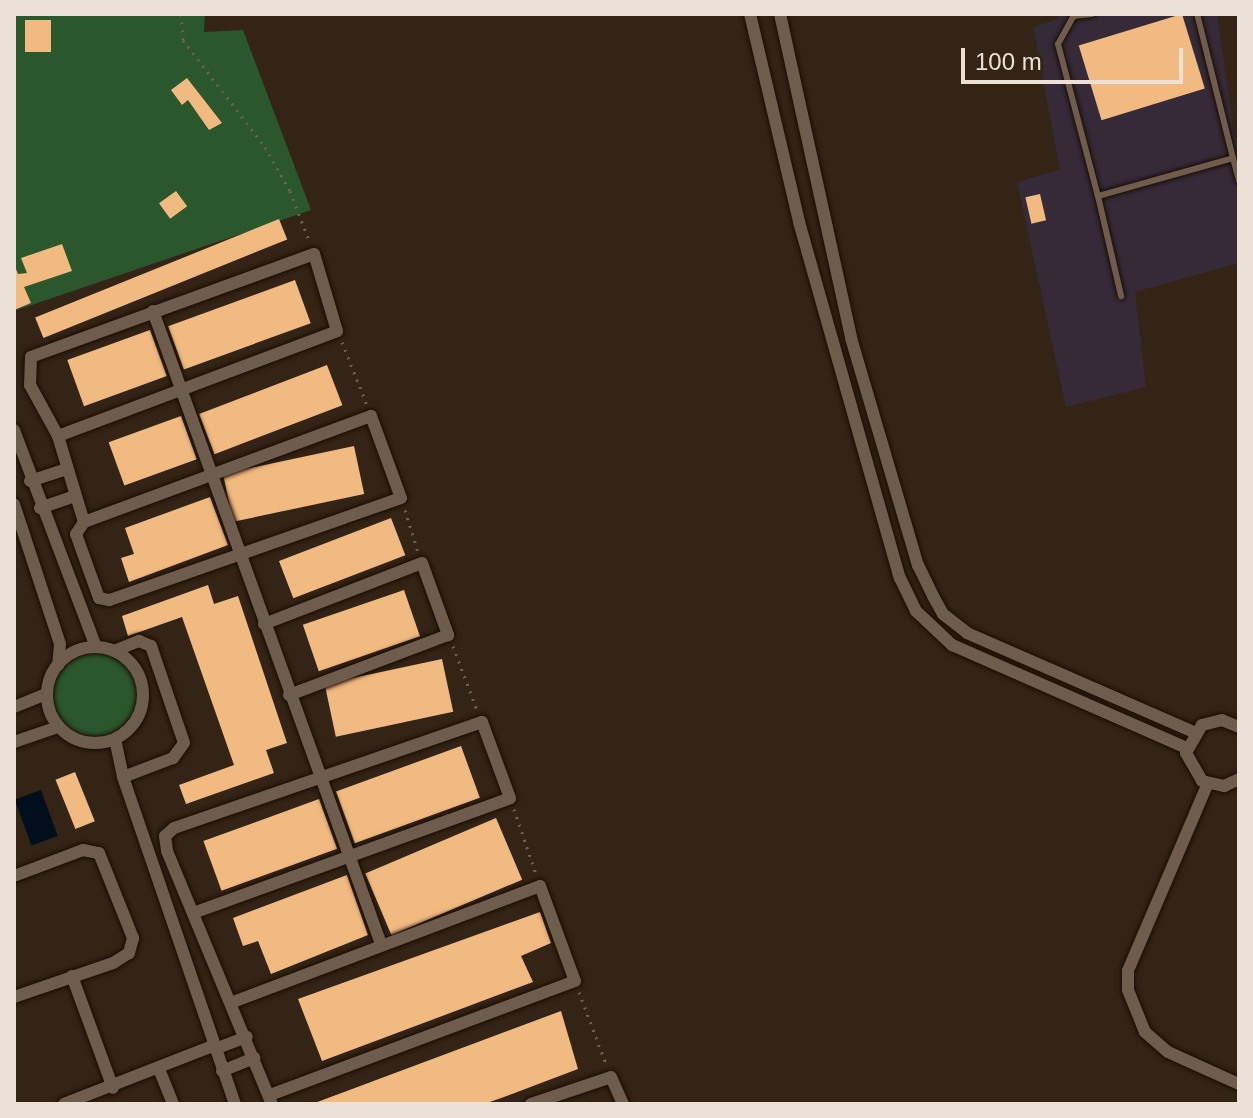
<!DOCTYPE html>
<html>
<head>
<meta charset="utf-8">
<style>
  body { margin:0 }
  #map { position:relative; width:1253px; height:1118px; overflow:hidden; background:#332415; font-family:Arial,sans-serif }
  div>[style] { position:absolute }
  .education>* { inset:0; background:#362a39 }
  .green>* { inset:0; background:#2b572c }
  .round { border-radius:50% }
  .water>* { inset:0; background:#000f1b; transform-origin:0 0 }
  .building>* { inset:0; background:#f1ba81; transform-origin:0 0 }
  .path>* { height:3px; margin-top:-1.5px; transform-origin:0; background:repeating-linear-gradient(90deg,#6e6053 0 2px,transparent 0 8px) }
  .roads { filter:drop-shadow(0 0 2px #1a0d02) drop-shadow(0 0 2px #1a0d02) }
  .lane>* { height:6px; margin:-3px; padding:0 3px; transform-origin:3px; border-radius:3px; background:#6e5d4c }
  .street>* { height:12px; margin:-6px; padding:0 6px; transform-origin:6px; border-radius:6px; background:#6e5d4c }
  .street>.ring { margin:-6px; padding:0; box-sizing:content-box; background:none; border:12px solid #6e5d4c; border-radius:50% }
  span { translate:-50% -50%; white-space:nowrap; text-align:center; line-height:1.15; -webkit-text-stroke:8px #332415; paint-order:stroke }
  .frame { position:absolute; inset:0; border:16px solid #ebe1d7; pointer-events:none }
  .scale { position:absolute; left:961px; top:48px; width:222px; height:36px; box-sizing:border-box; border:4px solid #ebe1d7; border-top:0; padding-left:10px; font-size:24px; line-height:28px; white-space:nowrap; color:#ebe1d7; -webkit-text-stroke:6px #332415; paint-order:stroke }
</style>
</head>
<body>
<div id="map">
  <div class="education">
    <i style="clip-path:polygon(1057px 14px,1217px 14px,1235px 138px,1239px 138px,1239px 263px,1135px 292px,1146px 387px,1066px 407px,1017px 182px,1060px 170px,1033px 27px,1058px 19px)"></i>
  </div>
  <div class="green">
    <i style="clip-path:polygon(14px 14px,205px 14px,204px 32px,243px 30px,311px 210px,14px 311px)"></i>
    <i class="round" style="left:53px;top:653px;width:86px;height:86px"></i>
  </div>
  <div class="water">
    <i style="left:41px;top:790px;width:49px;height:28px;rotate:70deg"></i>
  </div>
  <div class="building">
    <i style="left:1182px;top:14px;width:78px;height:108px;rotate:73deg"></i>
    <i style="left:25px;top:20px;width:26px;height:32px"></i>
    <i style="clip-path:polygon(187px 78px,222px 123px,209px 130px,188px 100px,182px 105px,171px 90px)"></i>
    <i style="left:176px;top:191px;width:19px;height:21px;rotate:54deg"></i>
    <i style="left:1040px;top:194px;width:27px;height:15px;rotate:77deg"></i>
    <i style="left:279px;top:219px;width:22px;height:263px;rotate:68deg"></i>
    <i style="clip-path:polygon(62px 244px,72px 271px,24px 287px,31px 303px,14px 310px,14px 264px,18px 274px,27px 273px,21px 258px)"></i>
    <i style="left:295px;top:280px;width:46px;height:135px;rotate:70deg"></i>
    <i style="left:150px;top:330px;width:49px;height:88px;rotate:70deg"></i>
    <i style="left:327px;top:365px;width:43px;height:137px;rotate:69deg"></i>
    <i style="left:181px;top:416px;width:46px;height:77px;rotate:70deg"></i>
    <i style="left:354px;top:446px;width:49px;height:134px;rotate:78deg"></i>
    <i style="clip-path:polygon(210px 497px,228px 545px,129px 582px,121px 558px,134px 554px,125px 528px)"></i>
    <i style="left:391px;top:518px;width:40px;height:120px;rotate:69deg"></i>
    <i style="clip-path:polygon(208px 585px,214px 604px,238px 596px,287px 743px,266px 750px,274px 773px,186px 804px,179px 785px,234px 765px,182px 617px,128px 636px,122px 616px)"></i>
    <i style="left:404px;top:590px;width:49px;height:107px;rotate:71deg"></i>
    <i style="left:442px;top:659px;width:54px;height:120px;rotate:78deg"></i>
    <i style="left:461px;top:746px;width:55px;height:133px;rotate:70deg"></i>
    <i style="left:75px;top:772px;width:53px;height:21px;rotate:68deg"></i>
    <i style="left:319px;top:799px;width:53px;height:123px;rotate:70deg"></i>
    <i style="left:496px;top:818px;width:67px;height:142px;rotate:67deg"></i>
    <i style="clip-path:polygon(347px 875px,368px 935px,271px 974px,258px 941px,243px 946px,233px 918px)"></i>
    <i style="clip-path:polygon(540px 912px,551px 943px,521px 956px,533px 982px,322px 1061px,298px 999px)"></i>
    <i style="clip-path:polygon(561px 1011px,578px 1069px,504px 1097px,484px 1104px,312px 1104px)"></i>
  </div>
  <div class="path">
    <i style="left:181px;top:14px;width:26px;rotate:86deg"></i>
    <i style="left:183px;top:40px;width:135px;rotate:52.5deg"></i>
    <i style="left:265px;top:147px;width:51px;rotate:60.4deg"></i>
    <i style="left:290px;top:191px;width:56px;rotate:69deg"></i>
    <i style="left:342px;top:342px;width:68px;rotate:68.4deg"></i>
    <i style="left:405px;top:510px;width:44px;rotate:72.8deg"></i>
    <i style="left:453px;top:646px;width:68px;rotate:69.4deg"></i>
    <i style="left:514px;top:809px;width:69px;rotate:71.3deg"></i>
    <i style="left:579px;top:992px;width:77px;rotate:69.4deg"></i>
  </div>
  <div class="roads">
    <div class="lane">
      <i style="left:1073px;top:16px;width:19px;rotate:-6deg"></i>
      <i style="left:1073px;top:17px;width:31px;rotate:119deg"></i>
      <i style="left:1058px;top:44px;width:157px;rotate:75.3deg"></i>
      <i style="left:1098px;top:196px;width:140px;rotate:-15.7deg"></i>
      <i style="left:1233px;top:158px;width:148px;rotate:-104deg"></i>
      <i style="left:1233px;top:158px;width:24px;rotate:75deg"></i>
      <i style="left:1098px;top:196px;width:103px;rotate:77deg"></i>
    </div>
    <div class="street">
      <i style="left:750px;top:14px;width:214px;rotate:76.7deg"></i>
      <i style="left:799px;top:222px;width:370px;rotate:74.2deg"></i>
      <i style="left:900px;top:578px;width:37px;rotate:64deg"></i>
      <i style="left:916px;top:611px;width:50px;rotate:43.4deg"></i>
      <i style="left:952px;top:645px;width:257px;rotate:23.7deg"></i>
      <i style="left:780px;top:14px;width:332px;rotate:77.6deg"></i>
      <i style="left:851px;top:338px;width:237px;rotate:73.6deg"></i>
      <i style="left:918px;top:565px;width:34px;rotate:64deg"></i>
      <i style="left:933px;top:596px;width:21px;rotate:61deg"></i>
      <i style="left:943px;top:614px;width:31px;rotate:38deg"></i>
      <i style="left:967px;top:633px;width:248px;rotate:23.6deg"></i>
      <i style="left:153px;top:311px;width:673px;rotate:70.19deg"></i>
      <i style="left:371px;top:416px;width:87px;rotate:69.9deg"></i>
      <i style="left:401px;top:498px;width:309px;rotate:160.7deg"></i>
      <i style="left:109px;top:600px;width:10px;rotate:-169deg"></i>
      <i style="left:99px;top:598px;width:68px;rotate:-109.8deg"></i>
      <i style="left:76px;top:534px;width:14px;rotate:-56deg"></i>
      <i style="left:84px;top:522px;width:306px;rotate:-20.3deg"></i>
      <i style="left:14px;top:430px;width:232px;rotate:69.3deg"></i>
      <i style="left:58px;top:436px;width:298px;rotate:-20.6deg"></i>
      <i style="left:337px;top:331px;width:80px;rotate:-106.6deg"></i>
      <i style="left:314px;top:254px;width:301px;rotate:160deg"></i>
      <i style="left:31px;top:357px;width:28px;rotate:92deg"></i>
      <i style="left:30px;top:385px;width:58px;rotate:61.2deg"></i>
      <i style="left:58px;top:436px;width:90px;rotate:73.2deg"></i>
      <i style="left:30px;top:481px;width:38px;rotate:-18deg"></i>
      <i style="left:14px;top:504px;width:147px;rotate:71.8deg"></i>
      <i style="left:60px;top:644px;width:21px;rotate:95deg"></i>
      <i style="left:40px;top:508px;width:37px;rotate:-19deg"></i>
      <i style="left:264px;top:624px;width:169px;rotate:-21.1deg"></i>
      <i style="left:422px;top:563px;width:77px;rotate:70.1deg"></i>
      <i style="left:448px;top:635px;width:170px;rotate:159.3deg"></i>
      <i class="ring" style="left:47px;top:647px;width:84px;height:84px"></i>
      <i style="left:114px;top:651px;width:27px;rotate:-22deg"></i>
      <i style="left:139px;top:641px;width:13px;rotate:23deg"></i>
      <i style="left:151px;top:646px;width:102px;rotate:71.2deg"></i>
      <i style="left:184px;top:743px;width:19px;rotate:126deg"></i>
      <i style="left:173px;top:758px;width:53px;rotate:159.2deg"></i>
      <i style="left:14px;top:707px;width:35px;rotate:-22deg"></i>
      <i style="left:1239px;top:727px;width:18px;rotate:-158deg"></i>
      <i style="left:1222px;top:720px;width:21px;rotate:166deg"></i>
      <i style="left:1202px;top:725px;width:32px;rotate:120deg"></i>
      <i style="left:1186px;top:753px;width:32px;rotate:60deg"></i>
      <i style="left:1202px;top:781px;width:23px;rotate:13deg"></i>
      <i style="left:1224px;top:786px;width:17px;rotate:-25deg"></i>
      <i style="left:115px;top:739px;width:39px;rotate:78deg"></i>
      <i style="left:123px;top:777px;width:346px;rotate:71.1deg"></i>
      <i style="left:14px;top:742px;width:46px;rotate:-18.8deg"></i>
      <i style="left:1208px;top:783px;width:204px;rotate:113.1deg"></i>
      <i style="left:1128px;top:971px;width:19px;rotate:90deg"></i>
      <i style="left:1128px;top:990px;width:45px;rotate:68deg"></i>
      <i style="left:1145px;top:1032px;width:30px;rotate:41deg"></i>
      <i style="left:1168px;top:1052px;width:78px;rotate:24.3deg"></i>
      <i style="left:14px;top:876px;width:74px;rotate:-20.6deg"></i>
      <i style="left:83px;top:850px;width:16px;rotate:11deg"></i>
      <i style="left:99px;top:853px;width:92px;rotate:68.2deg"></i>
      <i style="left:133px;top:938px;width:16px;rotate:105deg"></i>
      <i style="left:129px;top:953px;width:19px;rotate:148deg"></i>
      <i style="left:113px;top:963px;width:105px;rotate:161deg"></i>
      <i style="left:193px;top:913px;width:337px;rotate:-19.9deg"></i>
      <i style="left:510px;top:798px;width:81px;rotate:-110.2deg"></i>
      <i style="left:482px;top:722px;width:326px;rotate:161deg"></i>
      <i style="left:174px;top:828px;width:12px;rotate:138deg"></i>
      <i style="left:165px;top:836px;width:15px;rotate:82deg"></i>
      <i style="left:167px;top:851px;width:274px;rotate:67.5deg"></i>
      <i style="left:72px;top:976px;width:119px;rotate:69.9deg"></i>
      <i style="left:233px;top:1002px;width:328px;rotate:-20.7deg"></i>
      <i style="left:540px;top:886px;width:101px;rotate:69.8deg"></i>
      <i style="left:575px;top:981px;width:326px;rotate:159.5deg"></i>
      <i style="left:215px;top:1049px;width:34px;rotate:-21deg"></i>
      <i style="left:159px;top:1069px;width:38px;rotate:68deg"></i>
      <i style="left:222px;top:1071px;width:35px;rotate:-22deg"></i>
      <i style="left:64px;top:1104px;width:160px;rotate:-21.3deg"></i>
      <i style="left:531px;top:1104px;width:84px;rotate:-18.6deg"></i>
      <i style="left:611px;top:1077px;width:30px;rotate:66deg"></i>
    </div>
  </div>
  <div class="frame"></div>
  <div class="scale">100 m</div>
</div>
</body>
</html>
